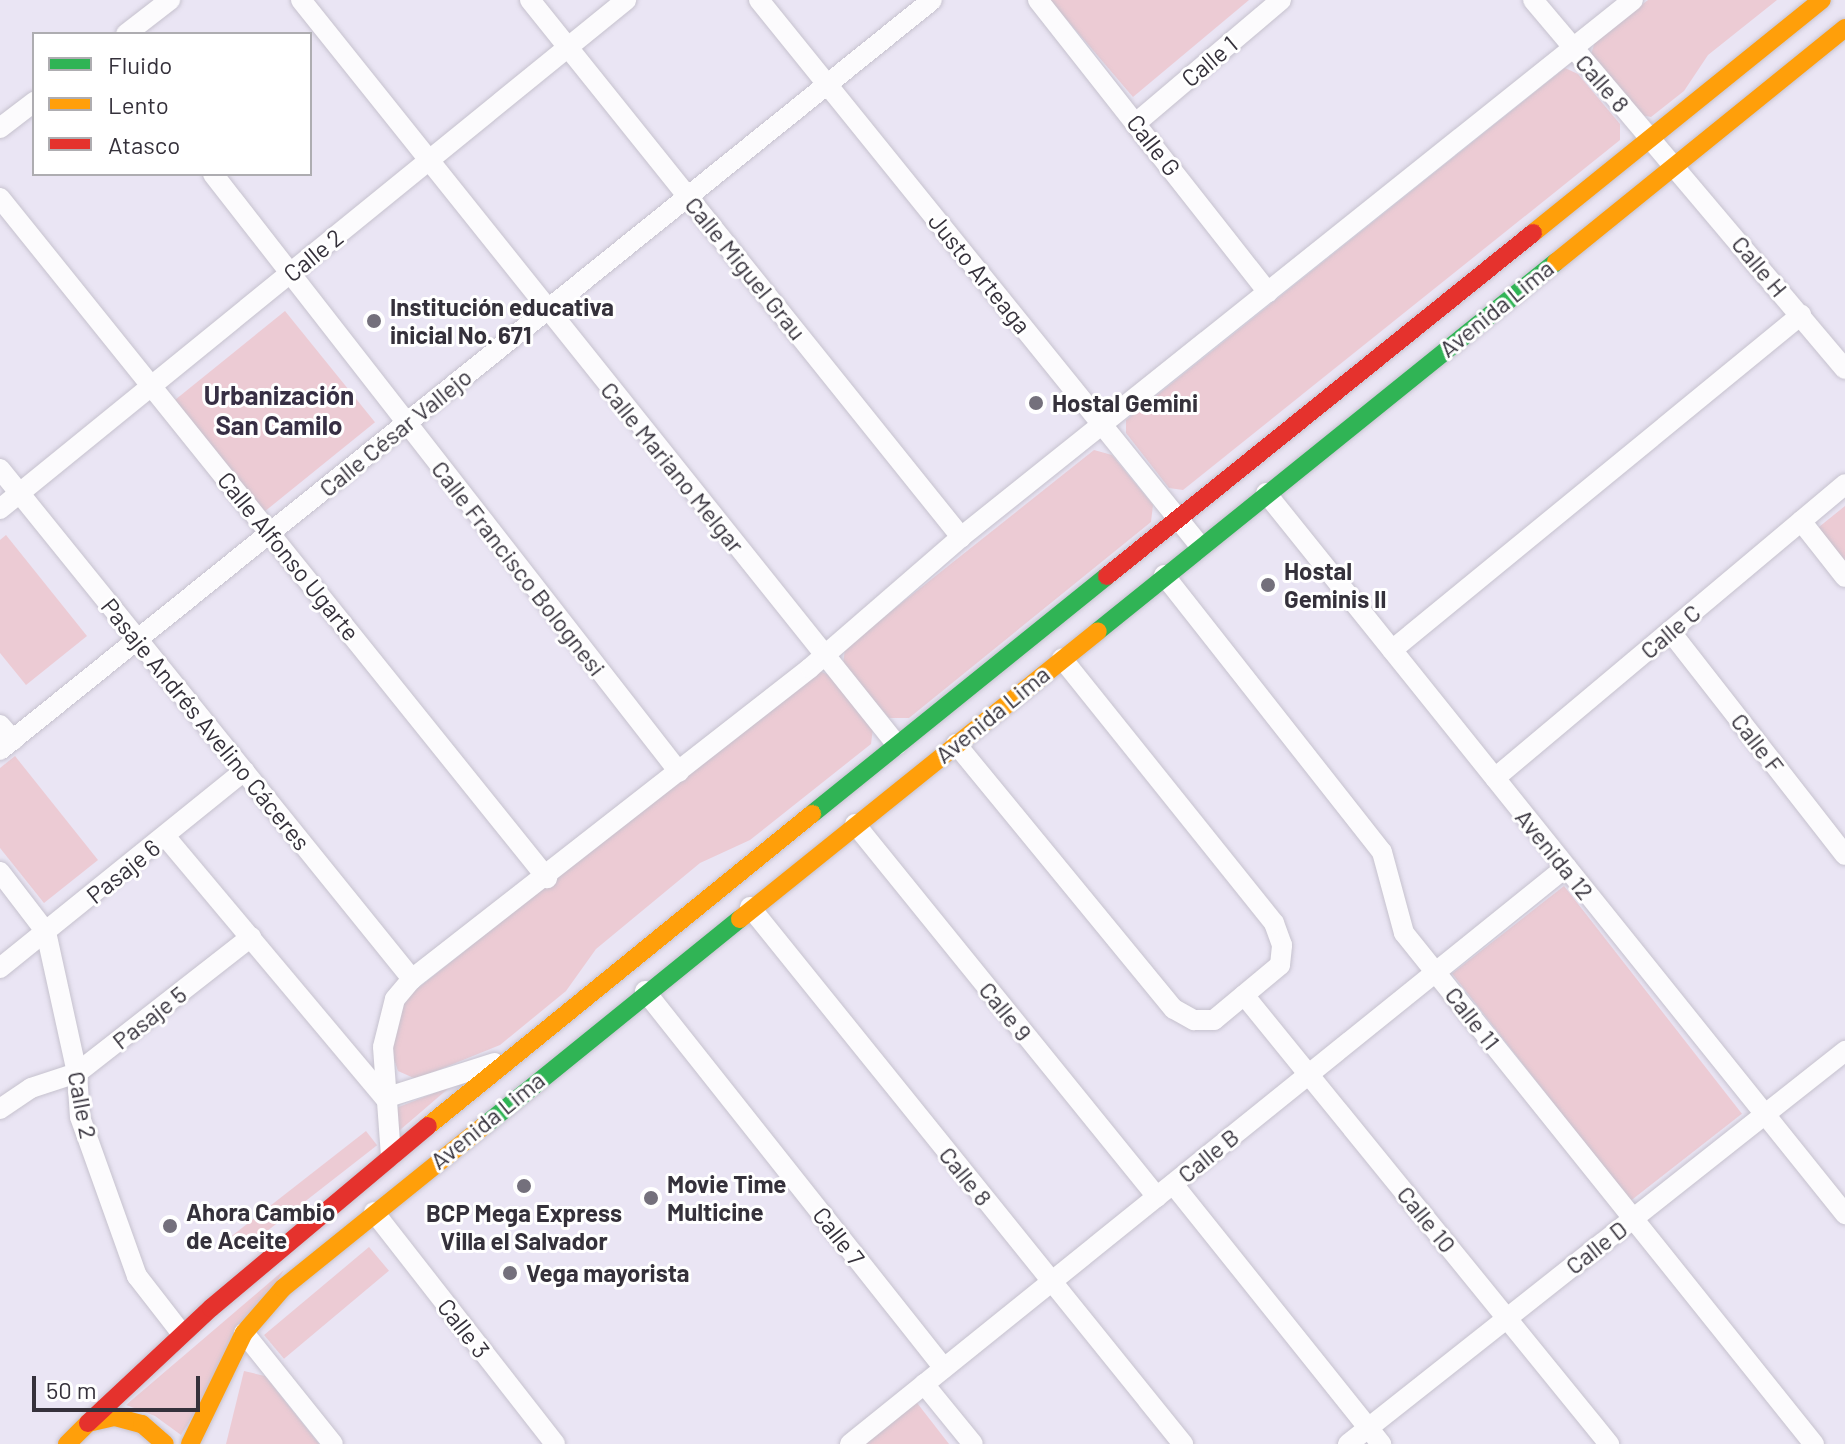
<!DOCTYPE html>
<html>
<head>
<meta charset="utf-8">
<style>
  body { margin:0 }
  #map { position:relative; width:1845px; height:1444px; overflow:hidden; background:#eae5f4; font-family:Barlow,sans-serif }
  div>[style] { position:absolute }
  .green>* { inset:0; background:#eccbd4; transform-origin:0 0 }
  .roads { filter:drop-shadow(0 0 2px #c6c2ce) drop-shadow(0 0 2px #c6c2ce) }
  .street>* { height:20px; margin:-10px; padding:0 10px; transform-origin:10px; border-radius:10px; background:#fcfbfd }
  .fast>* { height:18px; margin:-9px; padding:0 9px; transform-origin:9px; border-radius:9px; background:#30b455 }
  .slow>* { height:18px; margin:-9px; padding:0 9px; transform-origin:9px; border-radius:9px; background:#ff9f0a }
  .jam>* { height:18px; margin:-9px; padding:0 9px; transform-origin:9px; border-radius:9px; background:#e5322d }
  .dots>* { width:22px; height:22px; translate:-50% -50%; box-sizing:border-box; border:4px solid #fff; border-radius:50% }
  span { translate:-50% -50%; white-space:nowrap; text-align:center; line-height:1.15; -webkit-text-stroke:6px #fff; paint-order:stroke }
  .street-label { font-size:24px; color:#35313b }
  .poi-label { font-size:24px; color:#35313b; font-weight:700 }
  .left { translate:0 -50%; text-align:left }
  .neighbourhood-label { font-size:26px; color:#372f44; font-weight:700 }
  .legend { position:absolute; left:32px; top:32px; width:280px; height:144px; box-sizing:border-box; background:#fff; border:2px solid #aeadb1; margin:0; padding:10px 14px; list-style:none; font-size:24px; color:#35313b }
  .legend li { display:flex; align-items:center; gap:16px; height:40px }
  .legend b { width:40px; border:2px solid #aeadb1 }
  .scale { position:absolute; left:32px; top:1376px; width:168px; height:36px; box-sizing:border-box; border:4px solid #35313b; border-top:0; padding-left:10px; font-size:24px; line-height:28px; white-space:nowrap; color:#35313b; -webkit-text-stroke:6px #fff; paint-order:stroke }
</style>
</head>
<body>
<div id="map">
  <div class="green">
    <i style="clip-path:polygon(1050px 0,1249px 0,1133px 97px)"></i>
    <i style="clip-path:polygon(1648px 0,1777px 0,1708px 55px,1684px 91px,1651px 117px,1641px 115px,1591px 54px,1595px 42px)"></i>
    <i style="clip-path:polygon(1565px 68px,1578px 74px,1620px 124px,1620px 140px,1183px 490px,1169px 488px,1126px 433px,1126px 420px)"></i>
    <i style="left:285px;top:311px;width:143px;height:144px;rotate:51deg"></i>
    <i style="clip-path:polygon(1094px 450px,1112px 455px,1153px 505px,1151px 522px,909px 718px,889px 718px,843px 665px,845px 648px)"></i>
    <i style="clip-path:polygon(1845px 506px,1845px 568px,1814px 531px)"></i>
    <i style="clip-path:polygon(6px 535px,87px 636px,26px 685px,0 653px,0 540px)"></i>
    <i style="clip-path:polygon(816px 670px,830px 675px,873px 728px,871px 744px,750px 840px,700px 863px,596px 949px,566px 991px,500px 1045px,416px 1079px,398px 1071px,391px 1050px,401px 1006px,412px 993px)"></i>
    <i style="clip-path:polygon(15px 756px,98px 860px,44px 903px,0 848px,0 768px)"></i>
    <i style="left:1564px;top:886px;width:289px;height:142px;rotate:52deg"></i>
    <i style="clip-path:polygon(450px 1087px,393px 1136px,391px 1110px)"></i>
    <i style="left:366px;top:1131px;width:18px;height:170px;rotate:52deg"></i>
    <i style="left:369px;top:1247px;width:31px;height:137px;rotate:50deg"></i>
    <i style="clip-path:polygon(284px 1270px,181px 1435px,155px 1416px,126px 1405px)"></i>
    <i style="clip-path:polygon(244px 1371px,265px 1376px,319px 1444px,226px 1444px)"></i>
    <i style="clip-path:polygon(914px 1399px,949px 1444px,857px 1444px)"></i>
  </div>
  <div class="roads">
    <div class="street">
      <i style="left:301px;top:0;width:954px;rotate:51.34deg"></i>
      <i style="left:530px;top:0;width:689px;rotate:51.25deg"></i>
      <i style="left:759px;top:0;width:702px;rotate:51.07deg"></i>
      <i style="left:1038px;top:0;width:372px;rotate:51.8deg"></i>
      <i style="left:1533px;top:0;width:483px;rotate:49.8deg"></i>
      <i style="left:126px;top:34px;width:56px;rotate:-37.7deg"></i>
      <i style="left:1136px;top:123px;width:190px;rotate:-40.3deg"></i>
      <i style="left:0;top:128px;width:43px;rotate:-37.4deg"></i>
      <i style="left:213px;top:174px;width:758px;rotate:52.07deg"></i>
      <i style="left:0;top:198px;width:873px;rotate:51.19deg"></i>
      <i style="left:0;top:469px;width:656px;rotate:51.07deg"></i>
      <i style="left:1266px;top:493px;width:925px;rotate:51.23deg"></i>
      <i style="left:0;top:509px;width:807px;rotate:-39.11deg"></i>
      <i style="left:1801px;top:521px;width:71px;rotate:51.8deg"></i>
      <i style="left:1164px;top:575px;width:352px;rotate:51.8deg"></i>
      <i style="left:1382px;top:852px;width:84px;rotate:74.8deg"></i>
      <i style="left:1404px;top:933px;width:655px;rotate:51.26deg"></i>
      <i style="left:1670px;top:631px;width:284px;rotate:52deg"></i>
      <i style="left:1392px;top:650px;width:529px;rotate:-39.32deg"></i>
      <i style="left:0;top:725px;width:20px;rotate:49deg"></i>
      <i style="left:956px;top:744px;width:343px;rotate:50.6deg"></i>
      <i style="left:1174px;top:1009px;width:23px;rotate:29deg"></i>
      <i style="left:1194px;top:1020px;width:20px"></i>
      <i style="left:1214px;top:1020px;width:86px;rotate:-39.8deg"></i>
      <i style="left:1280px;top:965px;width:20px;rotate:-84deg"></i>
      <i style="left:1282px;top:945px;width:23px;rotate:-110deg"></i>
      <i style="left:1274px;top:923px;width:339px;rotate:-128.7deg"></i>
      <i style="left:0;top:750px;width:1196px;rotate:-38.82deg"></i>
      <i style="left:1495px;top:778px;width:457px;rotate:-40deg"></i>
      <i style="left:855px;top:824px;width:480px;rotate:51deg"></i>
      <i style="left:165px;top:836px;width:342px;rotate:50deg"></i>
      <i style="left:0;top:872px;width:76px;rotate:52.5deg"></i>
      <i style="left:46px;top:932px;width:144px;rotate:77.6deg"></i>
      <i style="left:77px;top:1073px;width:44px;rotate:86.1deg"></i>
      <i style="left:80px;top:1117px;width:169px;rotate:70.3deg"></i>
      <i style="left:137px;top:1276px;width:73px;rotate:52.2deg"></i>
      <i style="left:750px;top:907px;width:690px;rotate:51.12deg"></i>
      <i style="left:0;top:968px;width:314px;rotate:-38.9deg"></i>
      <i style="left:645px;top:991px;width:481px;rotate:51.6deg"></i>
      <i style="left:1244px;top:995px;width:579px;rotate:50.89deg"></i>
      <i style="left:385px;top:1098px;width:115px;rotate:-17.7deg"></i>
      <i style="left:0;top:1109px;width:37px;rotate:-34deg"></i>
      <i style="left:31px;top:1088px;width:48px;rotate:-18.1deg"></i>
      <i style="left:77px;top:1073px;width:221px;rotate:-38deg"></i>
      <i style="left:391px;top:1156px;width:109px;rotate:-94.2deg"></i>
      <i style="left:383px;top:1047px;width:49px;rotate:-76deg"></i>
      <i style="left:395px;top:999px;width:26px;rotate:-50deg"></i>
      <i style="left:412px;top:979px;width:505px;rotate:-38deg"></i>
      <i style="left:810px;top:668px;width:200px;rotate:-40.9deg"></i>
      <i style="left:961px;top:537px;width:860px;rotate:-38.63deg"></i>
      <i style="left:1173px;top:1184px;width:333px;rotate:51.3deg"></i>
      <i style="left:374px;top:1212px;width:294px;rotate:52deg"></i>
      <i style="left:244px;top:1333px;width:142px;rotate:51.3deg"></i>
      <i style="left:924px;top:1384px;width:77px;rotate:50.8deg"></i>
      <i style="left:850px;top:1444px;width:920px;rotate:-38.86deg"></i>
      <i style="left:1348px;top:1444px;width:634px;rotate:-38.33deg"></i>
    </div>
    <div class="fast">
      <i style="left:1098px;top:631px;width:588px;rotate:-38.86deg"></i>
      <i style="left:812px;top:814px;width:379px;rotate:-38.9deg"></i>
      <i style="left:484px;top:1126px;width:329px;rotate:-39deg"></i>
    </div>
    <div class="slow">
      <i style="left:1533px;top:233px;width:371px;rotate:-38.9deg"></i>
      <i style="left:1556px;top:262px;width:372px;rotate:-39deg"></i>
      <i style="left:740px;top:919px;width:459px;rotate:-38.8deg"></i>
      <i style="left:428px;top:1126px;width:495px;rotate:-39.1deg"></i>
      <i style="left:67px;top:1444px;width:30px;rotate:-45deg"></i>
      <i style="left:88px;top:1423px;width:28px;rotate:-13deg"></i>
      <i style="left:115px;top:1417px;width:28px;rotate:15deg"></i>
      <i style="left:142px;top:1424px;width:30px;rotate:41deg"></i>
      <i style="left:190px;top:1444px;width:123px;rotate:-64.1deg"></i>
      <i style="left:244px;top:1333px;width:60px;rotate:-49.1deg"></i>
      <i style="left:283px;top:1288px;width:258px;rotate:-38.9deg"></i>
    </div>
    <div class="jam">
      <i style="left:1107px;top:576px;width:547px;rotate:-38.84deg"></i>
      <i style="left:88px;top:1423px;width:168px;rotate:-43.1deg"></i>
      <i style="left:211px;top:1308px;width:283px;rotate:-40deg"></i>
    </div>
  </div>
  <div class="dots">
    <i style="left:374px;top:321px;background:#74707c"></i>
    <i style="left:1036px;top:403px;background:#74707c"></i>
    <i style="left:1268px;top:585px;background:#74707c"></i>
    <i style="left:524px;top:1186px;background:#74707c"></i>
    <i style="left:651px;top:1198px;background:#74707c"></i>
    <i style="left:170px;top:1226px;background:#74707c"></i>
    <i style="left:510px;top:1273px;background:#74707c"></i>
  </div>
  <div class="street-label">
    <span style="left:1209px;top:61px;rotate:-40deg">Calle 1</span>
    <span style="left:1603px;top:83px;rotate:49deg">Calle 8</span>
    <span style="left:1154px;top:145px;rotate:52deg">Calle G</span>
    <span style="left:313px;top:255px;rotate:-39deg">Calle 2</span>
    <span style="left:1760px;top:266px;rotate:50deg">Calle H</span>
    <span style="left:746px;top:268px;rotate:51deg">Calle Miguel Grau</span>
    <span style="left:980px;top:273px;rotate:51deg">Justo Arteaga</span>
    <span style="left:1496px;top:308px;rotate:-39deg">Avenida Lima</span>
    <span style="left:395px;top:432px;rotate:-39deg">Calle César Vallejo</span>
    <span style="left:673px;top:467px;rotate:51deg">Calle Mariano Melgar</span>
    <span style="left:289px;top:556px;rotate:51deg">Calle Alfonso Ugarte</span>
    <span style="left:519px;top:568px;rotate:52deg">Calle Francisco Bolognesi</span>
    <span style="left:1670px;top:631px;rotate:-40deg">Calle C</span>
    <span style="left:992px;top:714px;rotate:-39deg">Avenida Lima</span>
    <span style="left:206px;top:724px;rotate:51deg">Pasaje Andrés Avelino Cáceres</span>
    <span style="left:1758px;top:743px;rotate:52deg">Calle F</span>
    <span style="left:1555px;top:854px;rotate:51deg">Avenida 12</span>
    <span style="left:123px;top:871px;rotate:-39deg">Pasaje 6</span>
    <span style="left:1006px;top:1011px;rotate:51deg">Calle 9</span>
    <span style="left:149px;top:1017px;rotate:-38deg">Pasaje 5</span>
    <span style="left:1473px;top:1018px;rotate:52deg">Calle 11</span>
    <span style="left:83px;top:1105px;rotate:79deg">Calle 2</span>
    <span style="left:487px;top:1120px;rotate:-39deg">Avenida Lima</span>
    <span style="left:1208px;top:1155px;rotate:-39deg">Calle B</span>
    <span style="left:966px;top:1176px;rotate:51deg">Calle 8</span>
    <span style="left:1427px;top:1219px;rotate:51deg">Calle 10</span>
    <span style="left:839px;top:1236px;rotate:52deg">Calle 7</span>
    <span style="left:1596px;top:1247px;rotate:-38deg">Calle D</span>
    <span style="left:464px;top:1328px;rotate:52deg">Calle 3</span>
  </div>
  <div class="poi-label">
    <span class="left" style="left:390px;top:321px">Institución educativa<br>inicial No. 671</span>
    <span class="left" style="left:1052px;top:403px">Hostal Gemini</span>
    <span class="left" style="left:1284px;top:585px">Hostal<br>Geminis II</span>
    <span class="left" style="left:667px;top:1198px">Movie Time<br>Multicine</span>
    <span class="left" style="left:186px;top:1226px">Ahora Cambio<br>de Aceite</span>
    <span style="left:524px;top:1227px">BCP Mega Express<br>Villa el Salvador</span>
    <span class="left" style="left:526px;top:1273px">Vega mayorista</span>
  </div>
  <div class="neighbourhood-label">
    <span style="left:279px;top:410px">Urbanización<br>San Camilo</span>
  </div>
  <ul class="legend">
  <li><b style="height:10px;background:#30b455"></b>Fluido</li>
  <li><b style="height:10px;background:#ff9f0a"></b>Lento</li>
  <li><b style="height:10px;background:#e5322d"></b>Atasco</li>
  </ul>
  <div class="scale">50 m</div>
</div>
</body>
</html>
